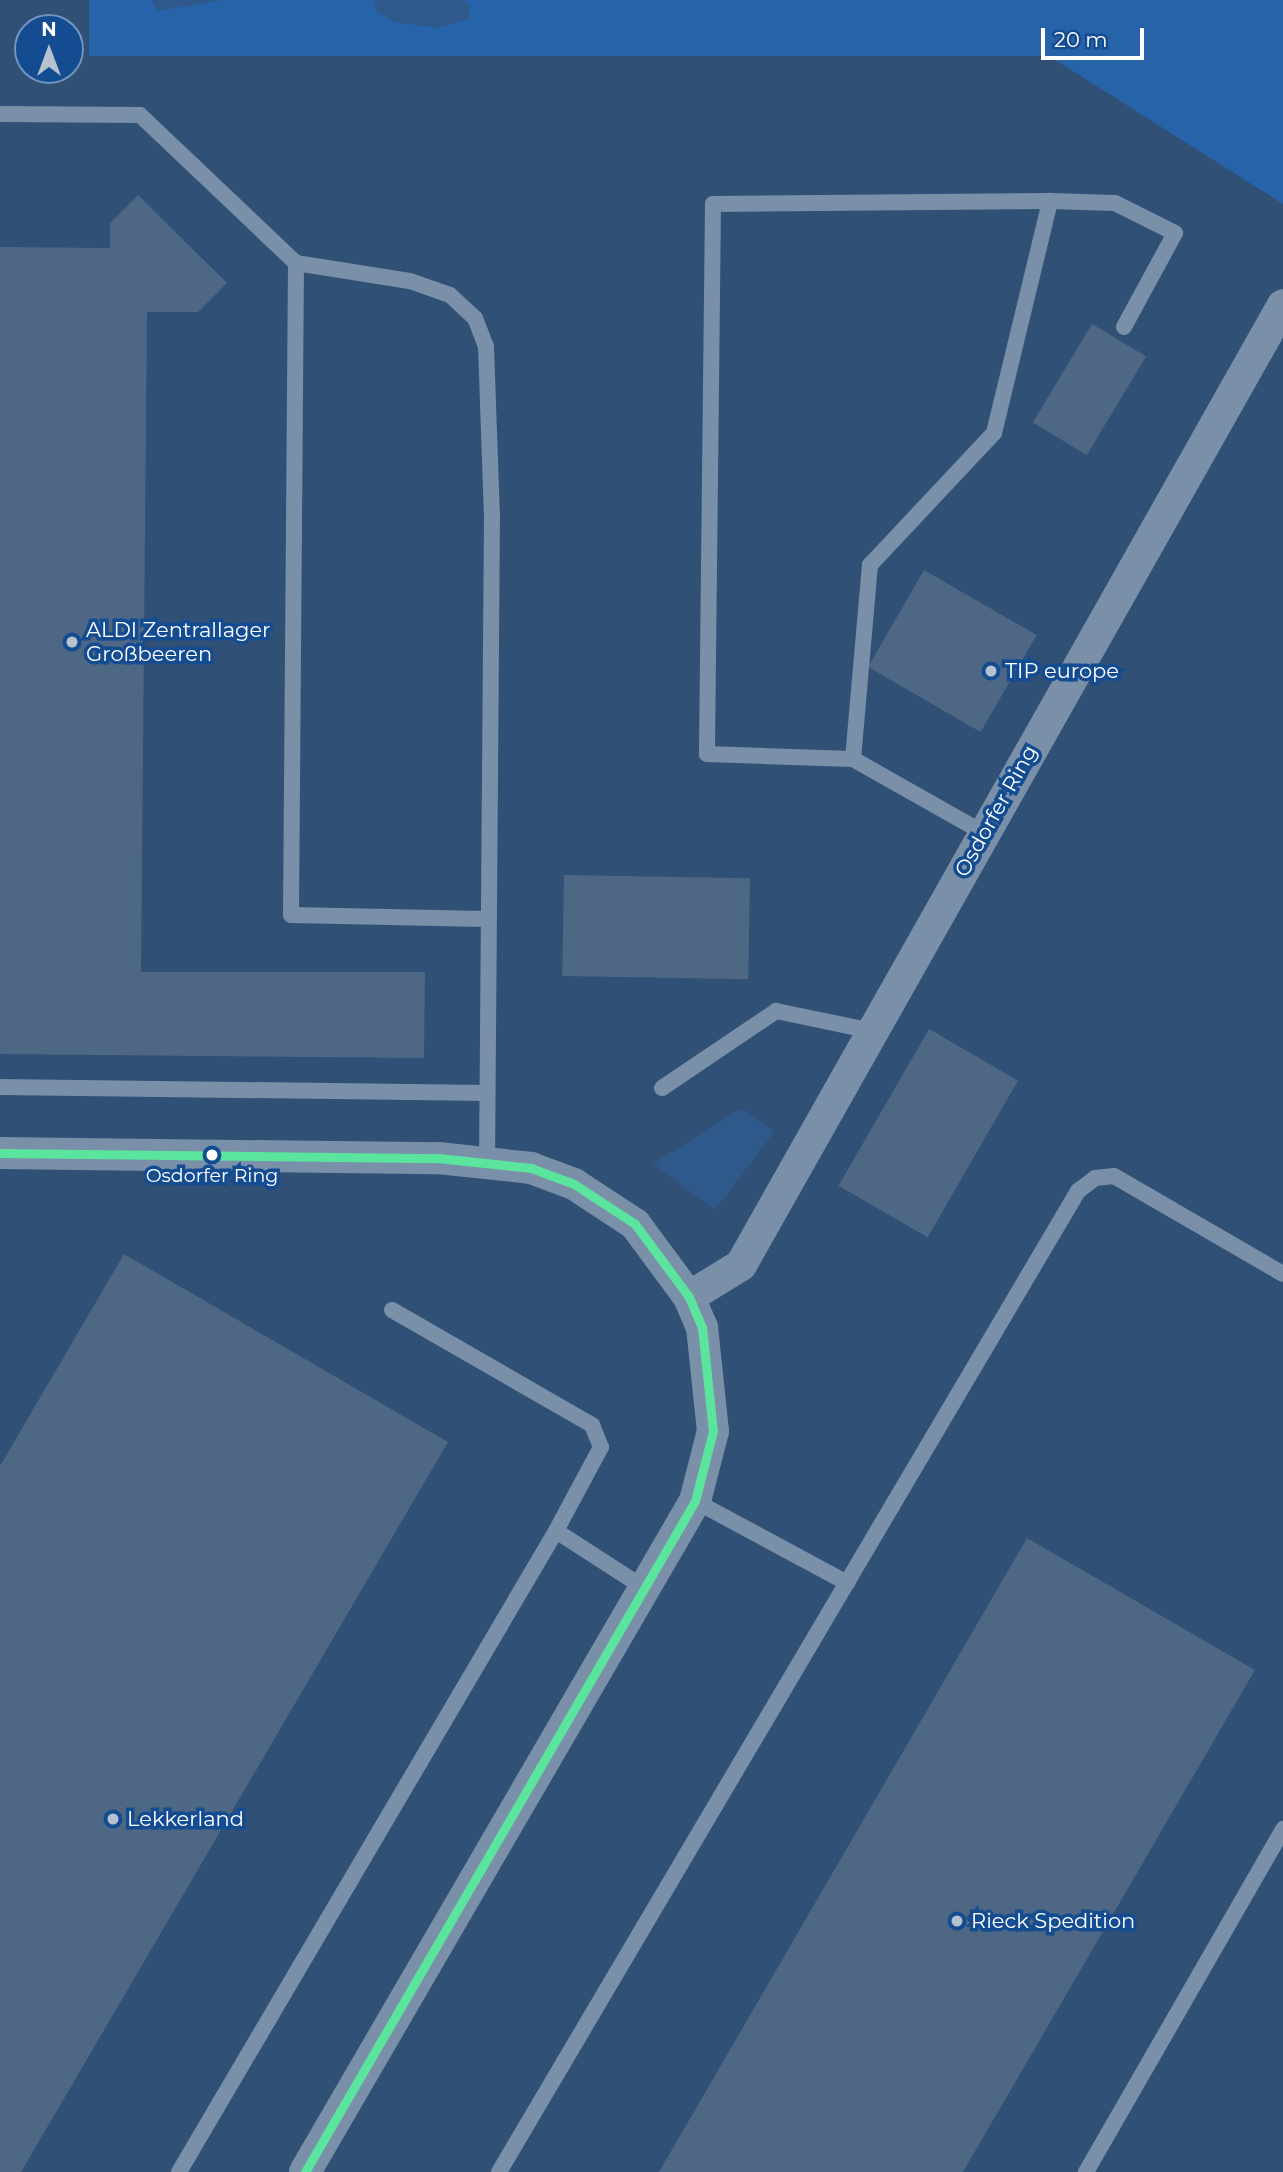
<!DOCTYPE html>
<html>
<head>
<meta charset="utf-8">
<style>
  body { margin:0 }
  #map { position:relative; width:1283px; height:2172px; overflow:hidden; background:#315075; font-family:Montserrat,sans-serif }
  div>[style] { position:absolute }
  .green>* { inset:0; background:#2763a9 }
  .water>* { inset:0; background:#30598b }
  .building>* { inset:0; background:#4e6784; transform-origin:0 0 }
  .service>* { height:16px; margin:-8px; padding:0 8px; transform-origin:8px; border-radius:8px; background:#7990a8 }
  .minor>* { height:32px; margin:-16px; padding:0 16px; transform-origin:16px; border-radius:16px; background:#7990a8 }
  .bus-1>* { height:9px; margin:-4.5px; padding:0 4.5px; transform-origin:4.5px; border-radius:4.5px; background:#5ae49d }
  .dots>* { width:19px; height:19px; translate:-50% -50%; box-sizing:border-box; border:4px solid #144c92; border-radius:50% }
  span { translate:-50% -50%; white-space:nowrap; text-align:center; line-height:1.15; -webkit-text-stroke:7px #144c92; paint-order:stroke }
  .bus-label { font-size:19px; color:#fff }
  .poi-label { font-size:21px; color:#fff }
  .left { translate:0 -50%; text-align:left }
  .street-label { font-size:21px; color:#fff }
  .north { position:absolute; left:14px; top:14px; width:70px; height:70px; box-sizing:border-box; background:#144c92; border:2px solid #7294be; border-radius:50%; rotate:0deg; font-size:19px; font-weight:700; line-height:28px; text-align:center; color:#fff }
  .north::after { content:''; display:block; margin:auto; width:24px; height:32px; background:#b7c2cf; clip-path:polygon(50% 0,100% 100%,50% 72%,0 100%) }
  .scale { position:absolute; left:1041px; top:28px; width:103px; height:32px; box-sizing:border-box; border:4px solid #fff; border-top:0; padding-left:9px; font-size:21px; line-height:24px; white-space:nowrap; color:#fff; -webkit-text-stroke:5px #144c92; paint-order:stroke }
</style>
</head>
<body>
<div id="map">
  <div class="green">
    <i style="clip-path:polygon(89px 0,1283px 0,1283px 204px,1049px 56px,89px 56px)"></i>
  </div>
  <div class="water">
    <i style="clip-path:polygon(152px 0,222px 0,157px 11px)"></i>
    <i style="clip-path:polygon(373px 0,463px 0,470px 4px,468px 19px,437px 28px,395px 22px,377px 12px)"></i>
    <i style="clip-path:polygon(741px 1108px,775px 1131px,715px 1210px,653px 1164px)"></i>
  </div>
  <div class="building">
    <i style="clip-path:polygon(138px 195px,227px 283px,198px 312px,147px 312px,141px 972px,425px 972px,424px 1058px,0 1054px,0 247px,110px 248px,110px 223px)"></i>
    <i style="left:1092px;top:324px;width:63px;height:115px;rotate:31deg"></i>
    <i style="left:924px;top:570px;width:130px;height:112px;rotate:30deg"></i>
    <i style="left:564px;top:875px;width:186px;height:101px;rotate:1deg"></i>
    <i style="left:929px;top:1029px;width:103px;height:181px;rotate:30deg"></i>
    <i style="clip-path:polygon(124px 1254px,448px 1442px,21px 2172px,0 2172px,0 1466px)"></i>
    <i style="clip-path:polygon(1027px 1538px,1255px 1670px,963px 2172px,659px 2172px)"></i>
  </div>
  <div class="service">
    <i style="left:0;top:114px;width:140px;rotate:0.4deg"></i>
    <i style="left:140px;top:115px;width:215px;rotate:43.5deg"></i>
    <i style="left:296px;top:263px;width:652px;rotate:90.44deg"></i>
    <i style="left:291px;top:915px;width:195px;rotate:1.2deg"></i>
    <i style="left:1050px;top:201px;width:65px;rotate:1.8deg"></i>
    <i style="left:1115px;top:203px;width:67px;rotate:26.6deg"></i>
    <i style="left:1175px;top:233px;width:107px;rotate:118.5deg"></i>
    <i style="left:296px;top:263px;width:115px;rotate:9deg"></i>
    <i style="left:410px;top:281px;width:42px;rotate:19.3deg"></i>
    <i style="left:450px;top:295px;width:34px;rotate:43deg"></i>
    <i style="left:475px;top:318px;width:30px;rotate:69deg"></i>
    <i style="left:486px;top:346px;width:168px;rotate:88deg"></i>
    <i style="left:492px;top:514px;width:647px;rotate:90.44deg"></i>
    <i style="left:853px;top:759px;width:195px;rotate:-85deg"></i>
    <i style="left:870px;top:565px;width:181px;rotate:-46.8deg"></i>
    <i style="left:994px;top:433px;width:239px;rotate:-76.4deg"></i>
    <i style="left:1050px;top:201px;width:337px;rotate:179.5deg"></i>
    <i style="left:713px;top:204px;width:550px;rotate:90.63deg"></i>
    <i style="left:707px;top:754px;width:146px;rotate:2deg"></i>
    <i style="left:853px;top:759px;width:150px;rotate:29.5deg"></i>
    <i style="left:0;top:1087px;width:487px;rotate:0.7deg"></i>
    <i style="left:662px;top:1088px;width:138px;rotate:-34deg"></i>
    <i style="left:776px;top:1011px;width:99px;rotate:11.7deg"></i>
    <i style="left:392px;top:1310px;width:231px;rotate:29.9deg"></i>
    <i style="left:592px;top:1425px;width:24px;rotate:68deg"></i>
    <i style="left:601px;top:1447px;width:95px;rotate:118.2deg"></i>
    <i style="left:695px;top:1501px;width:173px;rotate:28.3deg"></i>
    <i style="left:179px;top:2172px;width:744px;rotate:-59.54deg"></i>
    <i style="left:556px;top:1531px;width:107px;rotate:32.8deg"></i>
    <i style="left:499px;top:2172px;width:1139px;rotate:-59.45deg"></i>
    <i style="left:1078px;top:1191px;width:21px;rotate:-37deg"></i>
    <i style="left:1095px;top:1178px;width:19px;rotate:-6deg"></i>
    <i style="left:1114px;top:1176px;width:195px;rotate:30.1deg"></i>
    <i style="left:1086px;top:2172px;width:396px;rotate:-60.1deg"></i>
  </div>
  <div class="minor">
    <i style="left:0;top:1153px;width:438px;rotate:0.7deg"></i>
    <i style="left:438px;top:1158px;width:94px;rotate:6.1deg"></i>
    <i style="left:531px;top:1168px;width:46px;rotate:20.4deg"></i>
    <i style="left:574px;top:1184px;width:73px;rotate:33.3deg"></i>
    <i style="left:635px;top:1224px;width:91px;rotate:53.5deg"></i>
    <i style="left:689px;top:1297px;width:33px;rotate:67deg"></i>
    <i style="left:702px;top:1327px;width:105px;rotate:84deg"></i>
    <i style="left:713px;top:1431px;width:72px;rotate:104.4deg"></i>
    <i style="left:695px;top:1501px;width:776px;rotate:120.17deg"></i>
    <i style="left:689px;top:1297px;width:61px;rotate:-31.6deg"></i>
    <i style="left:741px;top:1265px;width:1102px;rotate:-60.55deg"></i>
  </div>
  <div class="bus-1">
    <i style="left:0;top:1153px;width:438px;rotate:0.7deg"></i>
    <i style="left:438px;top:1158px;width:94px;rotate:6.1deg"></i>
    <i style="left:531px;top:1168px;width:46px;rotate:20.4deg"></i>
    <i style="left:574px;top:1184px;width:73px;rotate:33.3deg"></i>
    <i style="left:635px;top:1224px;width:91px;rotate:53.5deg"></i>
    <i style="left:689px;top:1297px;width:33px;rotate:67deg"></i>
    <i style="left:702px;top:1327px;width:105px;rotate:84deg"></i>
    <i style="left:713px;top:1431px;width:72px;rotate:104.4deg"></i>
    <i style="left:695px;top:1501px;width:776px;rotate:120.17deg"></i>
  </div>
  <div class="dots">
    <i style="left:72px;top:642px;background:#b7c2cf"></i>
    <i style="left:991px;top:671px;background:#b7c2cf"></i>
    <i style="left:212px;top:1155px;background:#fff"></i>
    <i style="left:113px;top:1819px;background:#b7c2cf"></i>
    <i style="left:957px;top:1921px;background:#b7c2cf"></i>
  </div>
  <div class="bus-label">
    <span style="left:212px;top:1176px">Osdorfer Ring</span>
  </div>
  <div class="poi-label">
    <span class="left" style="left:86px;top:642px">ALDI Zentrallager<br>Großbeeren</span>
    <span class="left" style="left:1005px;top:671px">TIP europe</span>
    <span class="left" style="left:127px;top:1819px">Lekkerland</span>
    <span class="left" style="left:971px;top:1921px">Rieck Spedition</span>
  </div>
  <div class="street-label">
    <span style="left:996px;top:811px;rotate:-61deg">Osdorfer Ring</span>
  </div>
  <div class="north">N</div>
  <div class="scale">20 m</div>
</div>
</body>
</html>
